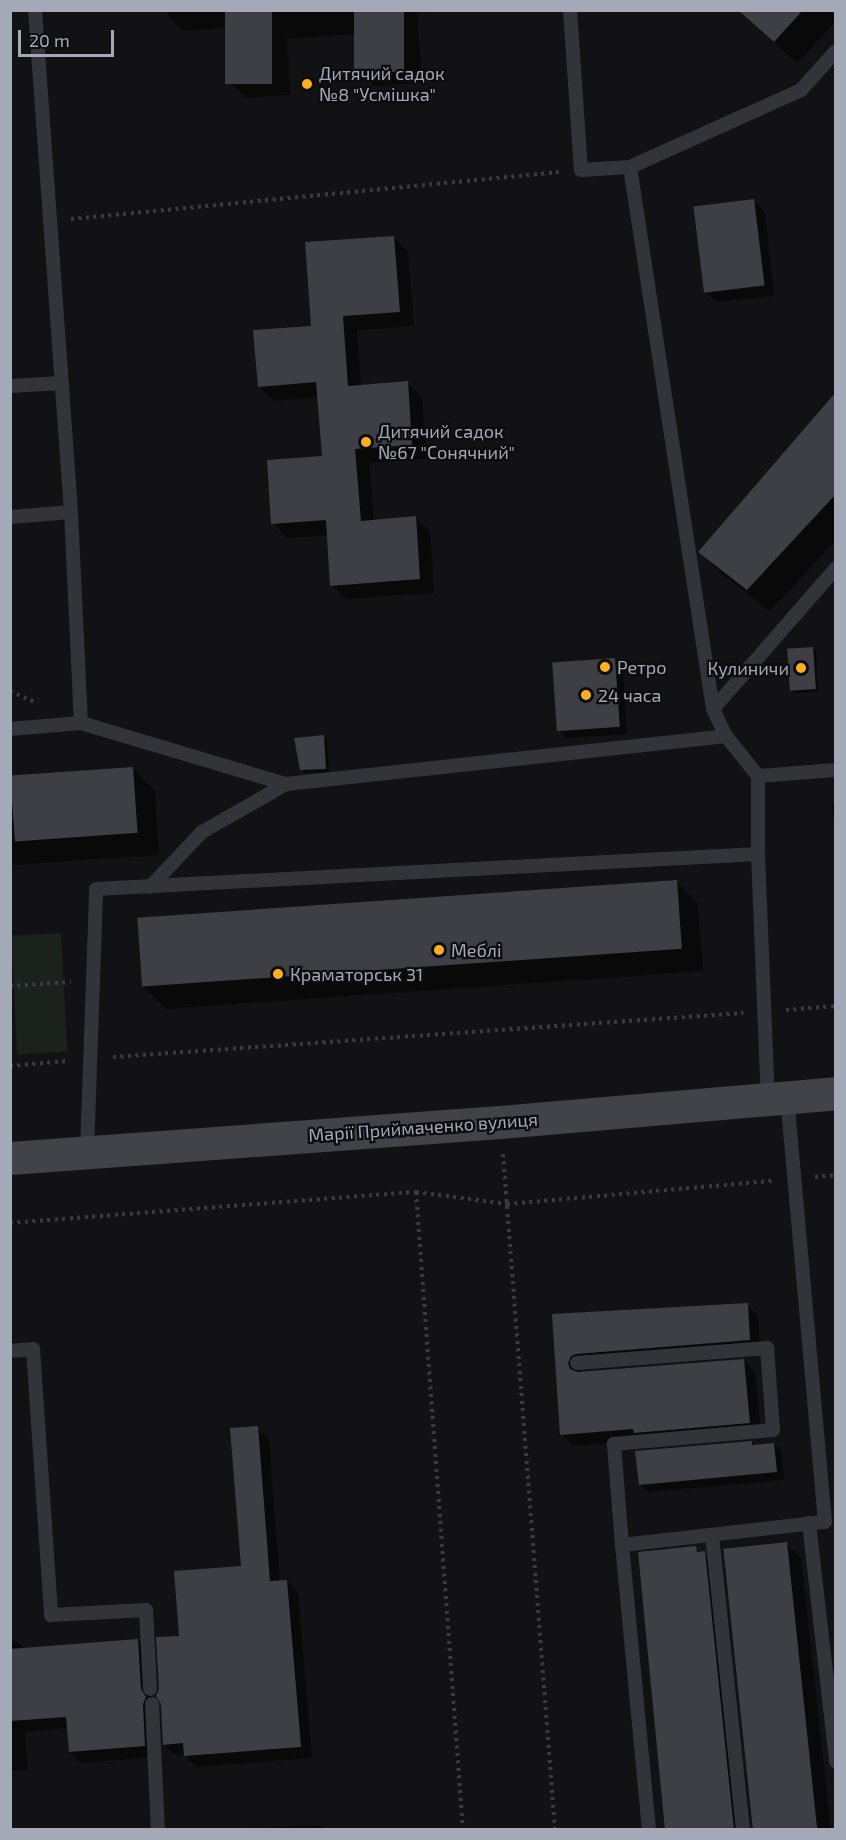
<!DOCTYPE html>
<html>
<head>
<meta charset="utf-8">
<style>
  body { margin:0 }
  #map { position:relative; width:846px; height:1840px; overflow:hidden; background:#121214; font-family:"Exo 2",sans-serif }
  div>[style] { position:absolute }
  .green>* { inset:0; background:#1a221b; transform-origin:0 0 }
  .shadow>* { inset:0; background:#0007 }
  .building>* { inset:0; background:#3e3f44; transform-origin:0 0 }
  .path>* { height:4px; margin-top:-2px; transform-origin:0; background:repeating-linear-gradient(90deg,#393b40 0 3px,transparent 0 7.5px) }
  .lane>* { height:14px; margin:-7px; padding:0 7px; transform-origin:7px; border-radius:7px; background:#333439 }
  .secondary>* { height:33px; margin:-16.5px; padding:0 16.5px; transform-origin:16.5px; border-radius:16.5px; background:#414349 }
  .dots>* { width:16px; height:16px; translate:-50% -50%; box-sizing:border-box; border:3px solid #0d0d0f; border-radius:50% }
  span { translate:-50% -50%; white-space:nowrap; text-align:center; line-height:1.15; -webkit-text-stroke:4.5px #0d0d0f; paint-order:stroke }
  .poi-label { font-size:18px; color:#a3a9b6 }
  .left { translate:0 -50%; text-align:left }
  .right { translate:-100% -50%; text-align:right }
  .street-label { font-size:18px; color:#a3a9b6 }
  .frame { position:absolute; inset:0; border:12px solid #a3a9b6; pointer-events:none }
  .scale { position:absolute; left:18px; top:30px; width:96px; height:27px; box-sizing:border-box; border:3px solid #a3a9b6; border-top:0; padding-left:8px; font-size:18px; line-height:21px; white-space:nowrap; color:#a3a9b6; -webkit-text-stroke:4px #0d0d0f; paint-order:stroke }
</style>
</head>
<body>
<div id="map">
  <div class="green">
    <i style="left:61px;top:933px;width:119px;height:50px;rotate:87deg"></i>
  </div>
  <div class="shadow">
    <i style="clip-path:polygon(168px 10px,468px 10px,417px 13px,422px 83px,374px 86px,359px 71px,357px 34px,287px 39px,290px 95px,246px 98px,231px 83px,228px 28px,182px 31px,168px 16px)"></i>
    <i style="clip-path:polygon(739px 10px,836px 10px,836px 21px,797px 63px)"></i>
    <i style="clip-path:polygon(753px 200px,765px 212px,774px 296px,716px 302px,704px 291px)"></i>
    <i style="clip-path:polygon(394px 237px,408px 252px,414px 326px,357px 330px,361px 386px,407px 383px,422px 397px,426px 459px,369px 463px,374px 521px,415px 518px,430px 532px,434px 593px,346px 599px,332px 585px,328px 535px,287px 538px,273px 523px,323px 458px,319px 397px,274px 401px,259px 386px)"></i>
    <i style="clip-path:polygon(836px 395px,836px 540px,770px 611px,722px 574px,700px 552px)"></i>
    <i style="clip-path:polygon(813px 648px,816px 652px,818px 692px,793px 693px,790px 689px)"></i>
    <i style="clip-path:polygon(615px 660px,623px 668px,627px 734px,567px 738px,559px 730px)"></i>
    <i style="clip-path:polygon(323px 736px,327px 740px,329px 772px,305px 773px,302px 769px)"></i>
    <i style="clip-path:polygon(133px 768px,155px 791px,159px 855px,10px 865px,10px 776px)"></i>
    <i style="clip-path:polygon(836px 804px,836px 850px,832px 805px)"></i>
    <i style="clip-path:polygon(676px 882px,698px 904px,703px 971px,166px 1009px,144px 987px)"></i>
    <i style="clip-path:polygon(747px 1304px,758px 1316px,760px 1351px,583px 1367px,580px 1373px,744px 1360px,755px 1372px,761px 1434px,573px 1446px,562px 1434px,553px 1316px)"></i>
    <i style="clip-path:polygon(257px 1428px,269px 1439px,280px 1582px,287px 1581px,298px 1593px,312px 1758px,196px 1767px,184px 1755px,176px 1755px,164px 1744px,181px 1637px,243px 1567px)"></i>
    <i style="clip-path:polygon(751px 1442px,755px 1446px,774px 1444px,782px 1452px,784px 1480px,648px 1492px,640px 1484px)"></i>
    <i style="clip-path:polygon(787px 1544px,801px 1558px,831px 1830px,753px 1830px)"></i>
    <i style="clip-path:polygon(695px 1548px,719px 1567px,746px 1830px,666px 1830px)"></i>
    <i style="clip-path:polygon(138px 1640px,149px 1652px,156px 1757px,81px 1763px,70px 1752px,68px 1728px,25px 1732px,28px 1770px,10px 1771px,10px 1642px,17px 1642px,25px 1649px)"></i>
    <i style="clip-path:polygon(319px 1825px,324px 1830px,245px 1830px,245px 1828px)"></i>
  </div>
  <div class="building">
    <i style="left:225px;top:10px;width:47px;height:74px"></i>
    <i style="left:354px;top:10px;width:50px;height:62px"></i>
    <i style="clip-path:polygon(738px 10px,803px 10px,774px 42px)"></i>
    <i style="left:754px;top:199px;width:87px;height:61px;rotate:83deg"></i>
    <i style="clip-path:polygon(394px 236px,400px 312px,343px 316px,348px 386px,408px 381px,412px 445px,355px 449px,361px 521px,416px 516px,420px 579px,330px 586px,326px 520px,271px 524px,267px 460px,322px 456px,316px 382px,258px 387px,253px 330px,311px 326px,305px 242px)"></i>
    <i style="clip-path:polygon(836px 392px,836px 494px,747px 590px,698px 552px)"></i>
    <i style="left:813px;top:647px;width:42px;height:26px;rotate:86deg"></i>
    <i style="left:615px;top:658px;width:69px;height:63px;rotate:86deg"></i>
    <i style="clip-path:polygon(324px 735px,326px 769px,300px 770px,294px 738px)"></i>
    <i style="left:133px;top:767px;width:66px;height:123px;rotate:86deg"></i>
    <i style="left:677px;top:880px;width:69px;height:541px;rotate:86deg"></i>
    <i style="clip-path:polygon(748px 1303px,750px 1340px,576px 1354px,571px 1356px,568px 1363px,570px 1369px,578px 1372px,744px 1359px,750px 1423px,634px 1433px,633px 1429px,560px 1435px,552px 1314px)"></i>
    <i style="clip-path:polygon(258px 1426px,270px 1581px,287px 1580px,301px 1747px,184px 1756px,183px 1743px,163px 1745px,161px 1704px,156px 1696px,159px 1689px,156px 1637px,179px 1636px,174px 1571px,241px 1566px,230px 1428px)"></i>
    <i style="clip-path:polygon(752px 1441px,752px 1445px,774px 1443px,777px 1472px,639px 1485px,635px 1451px)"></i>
    <i style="left:787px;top:1542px;width:290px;height:64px;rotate:84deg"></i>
    <i style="clip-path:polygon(696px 1546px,697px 1552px,705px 1551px,734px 1830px,665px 1830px,638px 1552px)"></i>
    <i style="clip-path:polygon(138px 1639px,141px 1689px,146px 1697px,143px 1704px,145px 1746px,69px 1752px,66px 1717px,10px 1721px,10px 1649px)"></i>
  </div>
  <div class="path">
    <i style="left:71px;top:219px;width:490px;rotate:-5.5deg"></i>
    <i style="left:10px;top:691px;width:30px;rotate:24deg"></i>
    <i style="left:10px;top:986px;width:61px;rotate:-3.8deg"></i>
    <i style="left:786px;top:1010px;width:50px;rotate:-4.6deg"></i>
    <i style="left:113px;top:1057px;width:632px;rotate:-4deg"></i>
    <i style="left:10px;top:1066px;width:57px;rotate:-5deg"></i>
    <i style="left:503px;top:1154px;width:678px;rotate:85.6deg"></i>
    <i style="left:815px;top:1177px;width:21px;rotate:-5deg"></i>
    <i style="left:416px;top:1192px;width:640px;rotate:85.79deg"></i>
    <i style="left:10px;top:1223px;width:407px;rotate:-4.4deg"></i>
    <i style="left:416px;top:1192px;width:92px;rotate:7.5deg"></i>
    <i style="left:507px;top:1204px;width:266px;rotate:-5deg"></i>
  </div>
  <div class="lane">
    <i style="left:35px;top:10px;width:503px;rotate:85.9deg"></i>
    <i style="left:71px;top:512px;width:211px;rotate:87.3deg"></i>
    <i style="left:81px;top:723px;width:214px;rotate:16.6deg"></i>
    <i style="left:286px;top:784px;width:443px;rotate:-6.2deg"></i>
    <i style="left:570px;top:10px;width:160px;rotate:86.1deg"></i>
    <i style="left:581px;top:170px;width:49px;rotate:-3.5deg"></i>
    <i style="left:630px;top:167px;width:188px;rotate:-24.2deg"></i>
    <i style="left:801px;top:90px;width:52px;rotate:-48.1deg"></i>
    <i style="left:630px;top:167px;width:548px;rotate:81.29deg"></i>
    <i style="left:10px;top:386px;width:52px;rotate:-3.3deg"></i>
    <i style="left:10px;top:517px;width:61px;rotate:-4.7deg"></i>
    <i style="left:10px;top:729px;width:71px;rotate:-4.8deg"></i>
    <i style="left:758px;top:776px;width:78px;rotate:-4.4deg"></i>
    <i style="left:758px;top:854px;width:78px;rotate:-90deg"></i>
    <i style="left:758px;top:776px;width:51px;rotate:-128.7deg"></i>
    <i style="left:726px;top:736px;width:30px;rotate:-116deg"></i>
    <i style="left:713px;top:709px;width:187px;rotate:-48.9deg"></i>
    <i style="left:150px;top:887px;width:76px;rotate:-46.6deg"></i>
    <i style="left:202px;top:832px;width:97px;rotate:-29.7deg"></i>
    <i style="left:87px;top:1152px;width:263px;rotate:-88deg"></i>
    <i style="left:96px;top:889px;width:663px;rotate:-3.03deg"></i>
    <i style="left:758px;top:854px;width:245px;rotate:87.7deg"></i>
    <i style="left:10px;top:1351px;width:23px;rotate:-5deg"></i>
    <i style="left:33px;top:1349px;width:267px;rotate:86.1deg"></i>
    <i style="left:51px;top:1615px;width:95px;rotate:-3deg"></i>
    <i style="left:146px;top:1610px;width:79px;rotate:87.1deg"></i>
    <i style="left:577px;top:1363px;width:191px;rotate:-4.5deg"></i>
    <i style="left:767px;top:1348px;width:82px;rotate:85.8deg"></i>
    <i style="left:773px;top:1430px;width:160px;rotate:175deg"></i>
    <i style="left:614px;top:1444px;width:101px;rotate:85.5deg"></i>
    <i style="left:809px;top:1523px;width:240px;rotate:83.5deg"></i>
    <i style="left:712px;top:1535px;width:297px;rotate:84deg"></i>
    <i style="left:152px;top:1704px;width:126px;rotate:87.3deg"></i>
    <i style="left:649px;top:1830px;width:286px;rotate:-95.4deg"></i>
    <i style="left:622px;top:1545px;width:204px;rotate:-6.5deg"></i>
    <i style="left:825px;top:1522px;width:427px;rotate:-95.1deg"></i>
  </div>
  <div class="secondary">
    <i style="left:10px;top:1158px;width:491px;rotate:-4.2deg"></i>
    <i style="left:500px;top:1122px;width:337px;rotate:-4.9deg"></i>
  </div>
  <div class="dots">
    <i style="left:307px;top:84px;background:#fdae21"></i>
    <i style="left:366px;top:442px;background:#fdae21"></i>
    <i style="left:605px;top:667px;background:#fdae21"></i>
    <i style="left:801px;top:668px;background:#fdae21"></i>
    <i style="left:586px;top:695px;background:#fdae21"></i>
    <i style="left:439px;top:950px;background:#fdae21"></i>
    <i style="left:278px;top:974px;background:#fdae21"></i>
  </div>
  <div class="poi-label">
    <span class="left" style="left:319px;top:84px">Дитячий садок<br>№8 "Усмішка"</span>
    <span class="left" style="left:378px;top:442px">Дитячий садок<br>№67 "Сонячний"</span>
    <span class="left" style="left:617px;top:667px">Ретро</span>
    <span class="right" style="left:789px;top:668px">Кулиничи</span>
    <span class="left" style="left:598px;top:695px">24 часа</span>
    <span class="left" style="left:451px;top:950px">Меблі</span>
    <span class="left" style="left:290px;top:974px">Краматорськ 31</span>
  </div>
  <div class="street-label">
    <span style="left:423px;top:1127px;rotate:-4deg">Марії Приймаченко вулиця</span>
  </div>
  <div class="frame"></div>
  <div class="scale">20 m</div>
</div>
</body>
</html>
